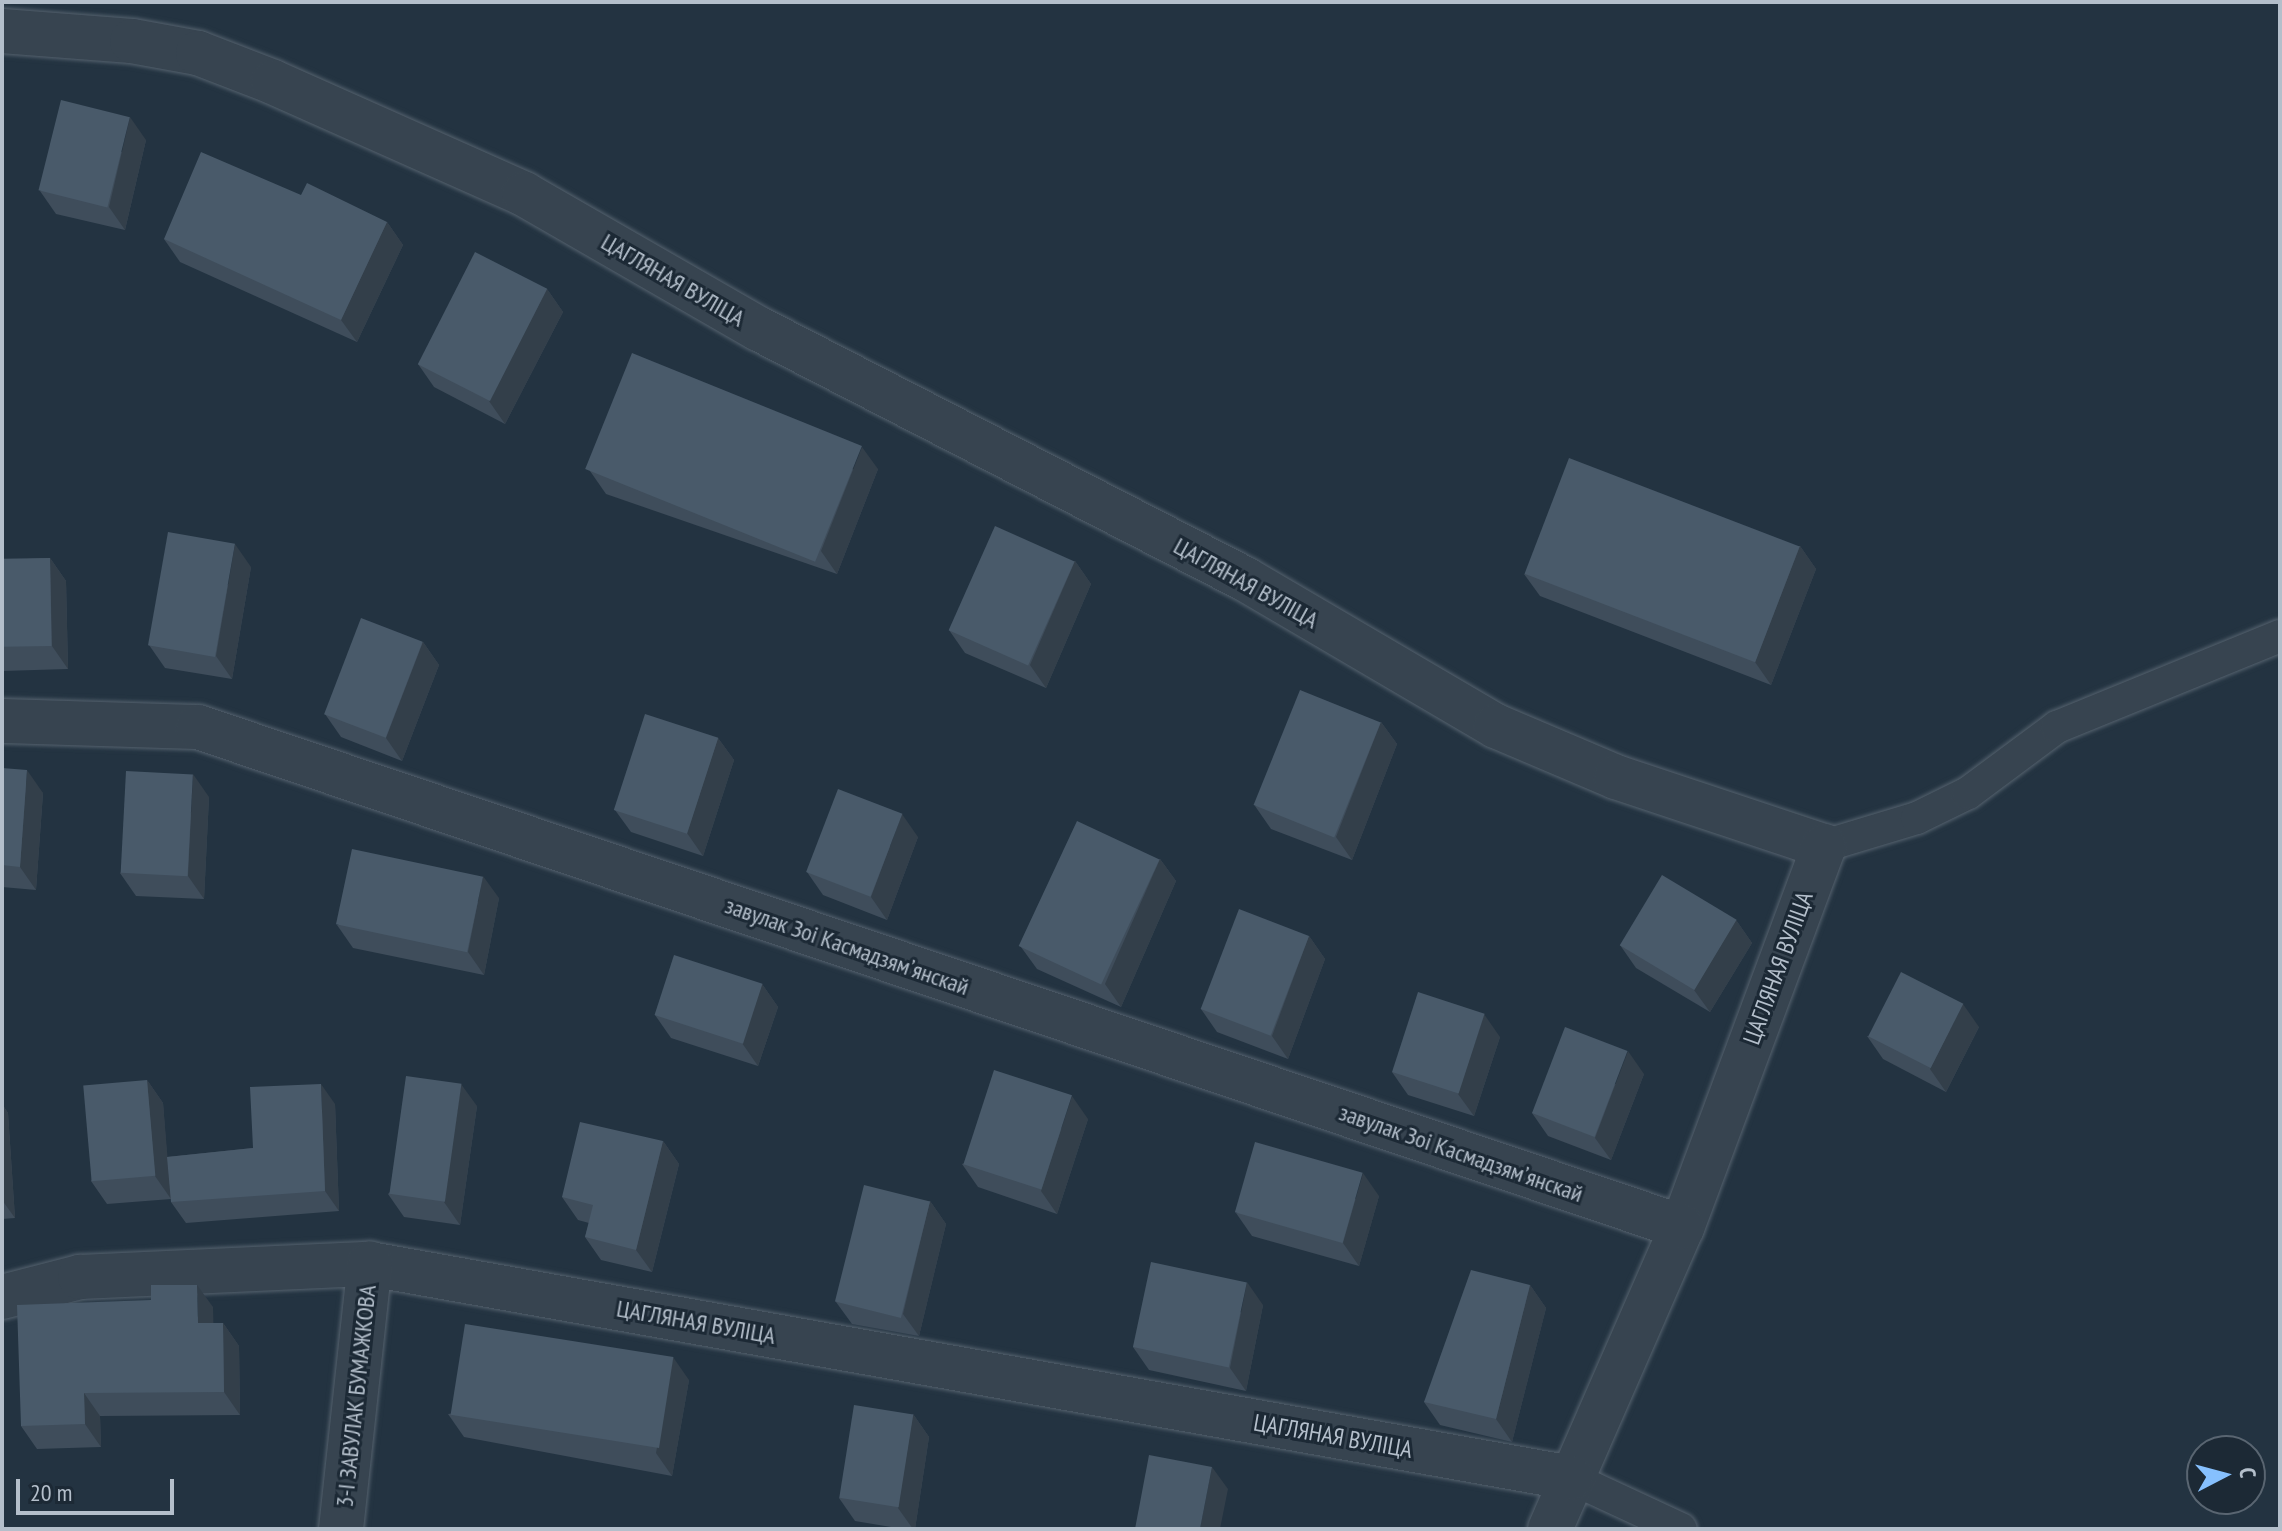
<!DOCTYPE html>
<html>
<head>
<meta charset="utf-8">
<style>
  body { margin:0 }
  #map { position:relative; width:2282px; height:1531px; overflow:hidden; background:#233341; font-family:"PT Sans Narrow",sans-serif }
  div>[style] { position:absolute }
  .roads { filter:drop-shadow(0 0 2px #55626e) drop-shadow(0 0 2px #55626e) }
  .lane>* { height:32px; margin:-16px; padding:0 16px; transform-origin:16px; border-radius:16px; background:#374450 }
  .street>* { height:44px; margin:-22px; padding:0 22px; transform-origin:22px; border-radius:22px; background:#374450 }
  .wall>* { inset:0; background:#3f4d5b }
  .shaded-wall>* { inset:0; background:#333f4a }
  .building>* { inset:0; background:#495a6a; transform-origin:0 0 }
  span { translate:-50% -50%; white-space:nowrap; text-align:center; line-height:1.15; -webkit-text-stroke:6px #1c2935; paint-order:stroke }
  .street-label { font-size:24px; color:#b4bfcb }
  .frame { position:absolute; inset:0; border:4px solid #b4bfcb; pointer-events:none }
  .north { position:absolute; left:2186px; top:1435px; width:80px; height:80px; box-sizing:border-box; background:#1c2935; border:2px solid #596571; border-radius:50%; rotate:84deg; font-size:22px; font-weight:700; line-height:32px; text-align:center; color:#b4bfcb }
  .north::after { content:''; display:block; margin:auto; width:28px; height:36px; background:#86c0fe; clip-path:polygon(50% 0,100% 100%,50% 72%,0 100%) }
  .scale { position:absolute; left:16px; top:1479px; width:158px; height:36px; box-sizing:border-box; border:4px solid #b4bfcb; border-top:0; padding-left:10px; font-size:24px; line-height:28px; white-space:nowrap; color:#b4bfcb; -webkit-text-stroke:6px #1c2935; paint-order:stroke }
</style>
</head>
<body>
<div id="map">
  <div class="roads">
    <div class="lane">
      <i style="left:1824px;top:846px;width:97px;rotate:-16.8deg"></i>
      <i style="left:1917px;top:818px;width:57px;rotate:-26.1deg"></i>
      <i style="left:1968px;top:793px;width:111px;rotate:-36.6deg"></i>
      <i style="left:2057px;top:727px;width:241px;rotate:-22.2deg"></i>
      <i style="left:1571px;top:1478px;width:121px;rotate:24.9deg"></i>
    </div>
    <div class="street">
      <i style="left:2px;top:31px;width:130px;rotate:4.4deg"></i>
      <i style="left:132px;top:41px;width:67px;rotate:10.3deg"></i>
      <i style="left:198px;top:53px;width:80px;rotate:21.1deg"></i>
      <i style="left:273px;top:82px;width:275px;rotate:24deg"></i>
      <i style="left:524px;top:194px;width:271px;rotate:29.9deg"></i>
      <i style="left:759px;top:329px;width:547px;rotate:27.22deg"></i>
      <i style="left:1245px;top:579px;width:291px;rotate:30.4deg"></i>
      <i style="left:1496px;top:726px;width:130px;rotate:23deg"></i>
      <i style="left:1616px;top:777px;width:219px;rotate:18.4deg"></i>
      <i style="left:1824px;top:846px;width:407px;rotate:110.4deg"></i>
      <i style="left:1682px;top:1227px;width:330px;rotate:113.6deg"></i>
      <i style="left:2px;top:721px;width:196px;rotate:1.8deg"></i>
      <i style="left:198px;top:727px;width:1566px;rotate:18.62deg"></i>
      <i style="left:2px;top:1297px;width:81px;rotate:-14.4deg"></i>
      <i style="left:80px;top:1277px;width:290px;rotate:-2.6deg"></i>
      <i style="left:370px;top:1264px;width:1220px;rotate:10.1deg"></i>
      <i style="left:341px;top:1529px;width:267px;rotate:-83.8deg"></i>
    </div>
  </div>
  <div class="wall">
    <i style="clip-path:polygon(146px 140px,125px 230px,56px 214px,40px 191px)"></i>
    <i style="clip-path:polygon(387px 222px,403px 245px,357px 342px,180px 262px,164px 239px)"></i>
    <i style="clip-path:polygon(547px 289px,563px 312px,505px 424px,434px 387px,418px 364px)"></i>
    <i style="clip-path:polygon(878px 469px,837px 574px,606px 494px,590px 471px)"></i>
    <i style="clip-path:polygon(1800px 546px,1816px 569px,1771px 685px,1540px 596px,1524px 574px)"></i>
    <i style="clip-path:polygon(50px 558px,66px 581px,68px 669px,2px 671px,2px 560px)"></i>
    <i style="clip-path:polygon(1075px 561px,1091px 584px,1046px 688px,965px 653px,949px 630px)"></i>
    <i style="clip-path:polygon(251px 567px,232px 679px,165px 668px,149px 645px)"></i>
    <i style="clip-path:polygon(423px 642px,439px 665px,402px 761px,341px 737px,325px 714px)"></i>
    <i style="clip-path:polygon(1381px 722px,1397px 744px,1352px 860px,1271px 829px,1255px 806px)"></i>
    <i style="clip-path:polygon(718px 738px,734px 760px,703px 856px,631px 832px,615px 810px)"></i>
    <i style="clip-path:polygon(2px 768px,43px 793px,36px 890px,2px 887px)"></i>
    <i style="clip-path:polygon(209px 797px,204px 899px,136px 896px,120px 873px)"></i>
    <i style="clip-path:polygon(918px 837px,887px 920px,823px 895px,807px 872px)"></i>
    <i style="clip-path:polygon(1160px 859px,1176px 881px,1121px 1007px,1037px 969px,1021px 947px)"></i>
    <i style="clip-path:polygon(499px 898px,484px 975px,353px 948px,337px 925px)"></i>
    <i style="clip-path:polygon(1736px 920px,1752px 943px,1710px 1012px,1636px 968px,1620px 945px)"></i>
    <i style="clip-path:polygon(1309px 936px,1325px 959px,1288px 1059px,1217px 1032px,1201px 1009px)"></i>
    <i style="clip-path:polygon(762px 984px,778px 1007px,758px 1066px,671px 1038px,655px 1015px)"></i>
    <i style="clip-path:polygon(1979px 1027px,1946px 1092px,1883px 1059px,1867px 1036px)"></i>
    <i style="clip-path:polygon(1500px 1037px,1474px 1116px,1408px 1095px,1392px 1072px)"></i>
    <i style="clip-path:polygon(1644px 1074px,1611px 1160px,1548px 1136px,1532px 1113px)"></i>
    <i style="clip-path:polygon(147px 1080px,163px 1103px,167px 1157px,253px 1148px,335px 1104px,339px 1211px,186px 1223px,171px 1202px,171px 1199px,107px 1204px,91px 1181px)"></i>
    <i style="clip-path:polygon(2px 1104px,8px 1113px,15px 1218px,2px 1219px)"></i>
    <i style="clip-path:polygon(477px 1106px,460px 1225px,404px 1217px,388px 1194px)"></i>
    <i style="clip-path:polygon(1088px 1119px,1057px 1214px,978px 1187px,962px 1164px)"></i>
    <i style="clip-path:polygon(663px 1141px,679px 1164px,652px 1272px,601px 1260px,585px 1237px,589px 1223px,578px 1220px,562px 1197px)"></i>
    <i style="clip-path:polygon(1379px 1196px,1359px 1266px,1252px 1236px,1236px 1213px)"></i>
    <i style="clip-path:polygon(930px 1201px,946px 1224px,919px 1336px,852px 1324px,836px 1302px)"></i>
    <i style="clip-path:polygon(1530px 1285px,1546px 1308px,1512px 1442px,1440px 1425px,1424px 1402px)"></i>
    <i style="clip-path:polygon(1263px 1305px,1246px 1391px,1149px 1370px,1133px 1347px)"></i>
    <i style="clip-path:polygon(213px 1307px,213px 1323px,223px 1323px,239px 1346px,240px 1415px,100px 1416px,101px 1447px,37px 1449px,21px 1426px)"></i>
    <i style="clip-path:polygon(689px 1380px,672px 1476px,464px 1437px,448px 1414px)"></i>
    <i style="clip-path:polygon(913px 1414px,929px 1437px,915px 1529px,903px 1529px,855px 1521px,839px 1498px)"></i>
  </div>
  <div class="shaded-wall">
    <i style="clip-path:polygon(130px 117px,146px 140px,125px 230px,109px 207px)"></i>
    <i style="clip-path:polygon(387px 222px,403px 245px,357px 342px,341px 320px)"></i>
    <i style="clip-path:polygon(547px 289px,563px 312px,505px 424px,489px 401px)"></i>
    <i style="clip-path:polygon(862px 447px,878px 469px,837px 574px,821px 551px)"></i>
    <i style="clip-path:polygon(235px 544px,251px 567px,232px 679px,216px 656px)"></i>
    <i style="clip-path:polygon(1800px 546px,1816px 569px,1771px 685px,1755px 662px)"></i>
    <i style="clip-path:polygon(50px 558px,66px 581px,68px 669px,52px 646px)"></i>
    <i style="clip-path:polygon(1075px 561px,1091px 584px,1046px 688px,1030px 665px)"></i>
    <i style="clip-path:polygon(423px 642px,439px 665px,402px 761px,386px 738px)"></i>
    <i style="clip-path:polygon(1381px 722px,1397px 744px,1352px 860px,1336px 837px)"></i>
    <i style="clip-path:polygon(718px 738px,734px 760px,703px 856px,687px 833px)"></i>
    <i style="clip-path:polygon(27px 770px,43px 793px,36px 890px,20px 867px)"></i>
    <i style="clip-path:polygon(193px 774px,209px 797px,204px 899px,188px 876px)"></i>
    <i style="clip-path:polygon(902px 814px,918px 837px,887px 920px,871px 897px)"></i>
    <i style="clip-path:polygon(1160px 859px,1176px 881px,1121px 1007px,1105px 984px)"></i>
    <i style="clip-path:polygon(483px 876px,499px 898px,484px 975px,468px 952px)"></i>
    <i style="clip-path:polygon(1736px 920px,1752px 943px,1710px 1012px,1694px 990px)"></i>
    <i style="clip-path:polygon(1309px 936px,1325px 959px,1288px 1059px,1272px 1036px)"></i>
    <i style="clip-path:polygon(762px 984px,778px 1007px,758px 1066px,742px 1043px)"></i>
    <i style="clip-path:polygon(1963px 1004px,1979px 1027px,1946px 1092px,1930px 1069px)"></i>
    <i style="clip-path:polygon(1484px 1014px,1500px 1037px,1474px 1116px,1458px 1094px)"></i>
    <i style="clip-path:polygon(1628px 1051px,1644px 1074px,1611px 1160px,1595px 1138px)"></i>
    <i style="clip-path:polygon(147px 1080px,163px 1103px,171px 1199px,155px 1176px)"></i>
    <i style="clip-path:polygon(321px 1084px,335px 1104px,339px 1211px,325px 1191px)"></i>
    <i style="clip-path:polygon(461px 1084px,477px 1106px,460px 1225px,444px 1202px)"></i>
    <i style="clip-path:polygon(1072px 1096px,1088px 1119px,1057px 1214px,1041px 1191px)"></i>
    <i style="clip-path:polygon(2px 1104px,8px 1113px,15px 1218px,2px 1200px)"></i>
    <i style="clip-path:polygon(663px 1141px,679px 1164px,652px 1272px,636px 1250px)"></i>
    <i style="clip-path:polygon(1363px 1173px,1379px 1196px,1359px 1266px,1343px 1243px)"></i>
    <i style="clip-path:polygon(930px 1201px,946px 1224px,919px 1336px,903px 1314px)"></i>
    <i style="clip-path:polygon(1247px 1282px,1263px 1305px,1246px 1391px,1230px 1368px)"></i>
    <i style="clip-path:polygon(197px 1285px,213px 1307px,214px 1346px,198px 1323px)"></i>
    <i style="clip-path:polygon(1530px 1285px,1546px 1308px,1512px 1442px,1496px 1419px)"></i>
    <i style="clip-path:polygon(223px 1323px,239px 1346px,240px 1415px,224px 1392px)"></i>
    <i style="clip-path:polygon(673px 1357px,689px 1380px,672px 1476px,656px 1453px)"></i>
    <i style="clip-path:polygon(84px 1393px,100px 1416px,101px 1447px,85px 1424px)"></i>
    <i style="clip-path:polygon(913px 1414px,929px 1437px,915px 1529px,913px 1529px,898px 1508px)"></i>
    <i style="clip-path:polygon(1212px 1467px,1228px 1489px,1220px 1529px,1200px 1529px)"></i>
  </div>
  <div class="building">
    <i style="left:61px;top:100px;width:71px;height:93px;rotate:14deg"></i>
    <i style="clip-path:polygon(201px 152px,301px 195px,307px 183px,387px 222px,341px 320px,164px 239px)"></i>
    <i style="left:475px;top:252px;width:81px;height:126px;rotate:27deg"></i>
    <i style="left:632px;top:353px;width:248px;height:125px;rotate:22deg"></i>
    <i style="left:1569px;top:458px;width:247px;height:124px;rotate:21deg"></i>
    <i style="left:995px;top:526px;width:87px;height:114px;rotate:24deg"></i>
    <i style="left:168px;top:532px;width:68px;height:115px;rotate:10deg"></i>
    <i style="left:50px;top:558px;width:88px;height:48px;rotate:89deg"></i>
    <i style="left:361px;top:618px;width:66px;height:103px;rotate:21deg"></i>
    <i style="left:1300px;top:690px;width:87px;height:124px;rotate:22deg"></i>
    <i style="left:645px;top:714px;width:77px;height:101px;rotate:18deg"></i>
    <i style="clip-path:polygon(2px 768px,27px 770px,20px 867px,2px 865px)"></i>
    <i style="left:126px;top:771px;width:67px;height:102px;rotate:3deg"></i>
    <i style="left:838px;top:789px;width:69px;height:89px;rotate:21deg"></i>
    <i style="left:1077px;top:821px;width:91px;height:138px;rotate:25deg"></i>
    <i style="left:352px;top:849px;width:134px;height:77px;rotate:12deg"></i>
    <i style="left:1662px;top:875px;width:87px;height:82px;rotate:31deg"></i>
    <i style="left:1239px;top:909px;width:75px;height:107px;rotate:21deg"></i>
    <i style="left:674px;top:955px;width:93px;height:63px;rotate:18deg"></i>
    <i style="left:1901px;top:972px;width:70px;height:72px;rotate:27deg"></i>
    <i style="left:1418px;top:992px;width:70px;height:84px;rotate:18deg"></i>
    <i style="left:1565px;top:1027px;width:67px;height:92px;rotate:21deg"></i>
    <i style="left:994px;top:1070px;width:82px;height:99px;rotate:18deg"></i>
    <i style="left:406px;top:1076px;width:56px;height:119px;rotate:8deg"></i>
    <i style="left:147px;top:1080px;width:96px;height:64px;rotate:85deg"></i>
    <i style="clip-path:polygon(321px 1084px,325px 1191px,171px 1202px,167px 1157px,253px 1148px,250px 1087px)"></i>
    <i style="clip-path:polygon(580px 1122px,663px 1141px,636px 1250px,585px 1237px,593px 1205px,562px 1197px)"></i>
    <i style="left:1255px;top:1142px;width:112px;height:73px;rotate:16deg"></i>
    <i style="left:864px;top:1185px;width:68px;height:120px;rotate:14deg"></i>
    <i style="left:1151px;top:1262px;width:98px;height:87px;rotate:12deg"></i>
    <i style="clip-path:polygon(1471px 1270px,1530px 1285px,1496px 1419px,1424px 1402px)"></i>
    <i style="clip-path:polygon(151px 1285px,197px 1285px,198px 1323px,223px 1323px,224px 1392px,84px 1393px,85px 1424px,21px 1426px,17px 1305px,151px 1300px)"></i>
    <i style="left:465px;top:1324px;width:211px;height:92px;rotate:9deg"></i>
    <i style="left:854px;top:1405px;width:60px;height:94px;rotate:9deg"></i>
    <i style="clip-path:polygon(1149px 1455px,1212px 1467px,1200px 1529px,1135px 1529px)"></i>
  </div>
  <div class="street-label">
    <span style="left:673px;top:280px;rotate:30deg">ЦАГЛЯНАЯ ВУЛІЦА</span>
    <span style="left:1246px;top:583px;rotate:29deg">ЦАГЛЯНАЯ ВУЛІЦА</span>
    <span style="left:847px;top:946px;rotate:19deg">завулак Зоі Касмадзямʼянскай</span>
    <span style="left:1778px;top:968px;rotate:-70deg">ЦАГЛЯНАЯ ВУЛІЦА</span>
    <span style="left:1461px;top:1153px;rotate:19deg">завулак Зоі Касмадзямʼянскай</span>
    <span style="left:696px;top:1322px;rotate:10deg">ЦАГЛЯНАЯ ВУЛІЦА</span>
    <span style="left:356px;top:1396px;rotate:-84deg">3-І ЗАВУЛАК БУМАЖКОВА</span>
    <span style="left:1333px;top:1436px;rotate:10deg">ЦАГЛЯНАЯ ВУЛІЦА</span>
  </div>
  <div class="frame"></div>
  <div class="north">С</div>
  <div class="scale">20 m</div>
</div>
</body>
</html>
